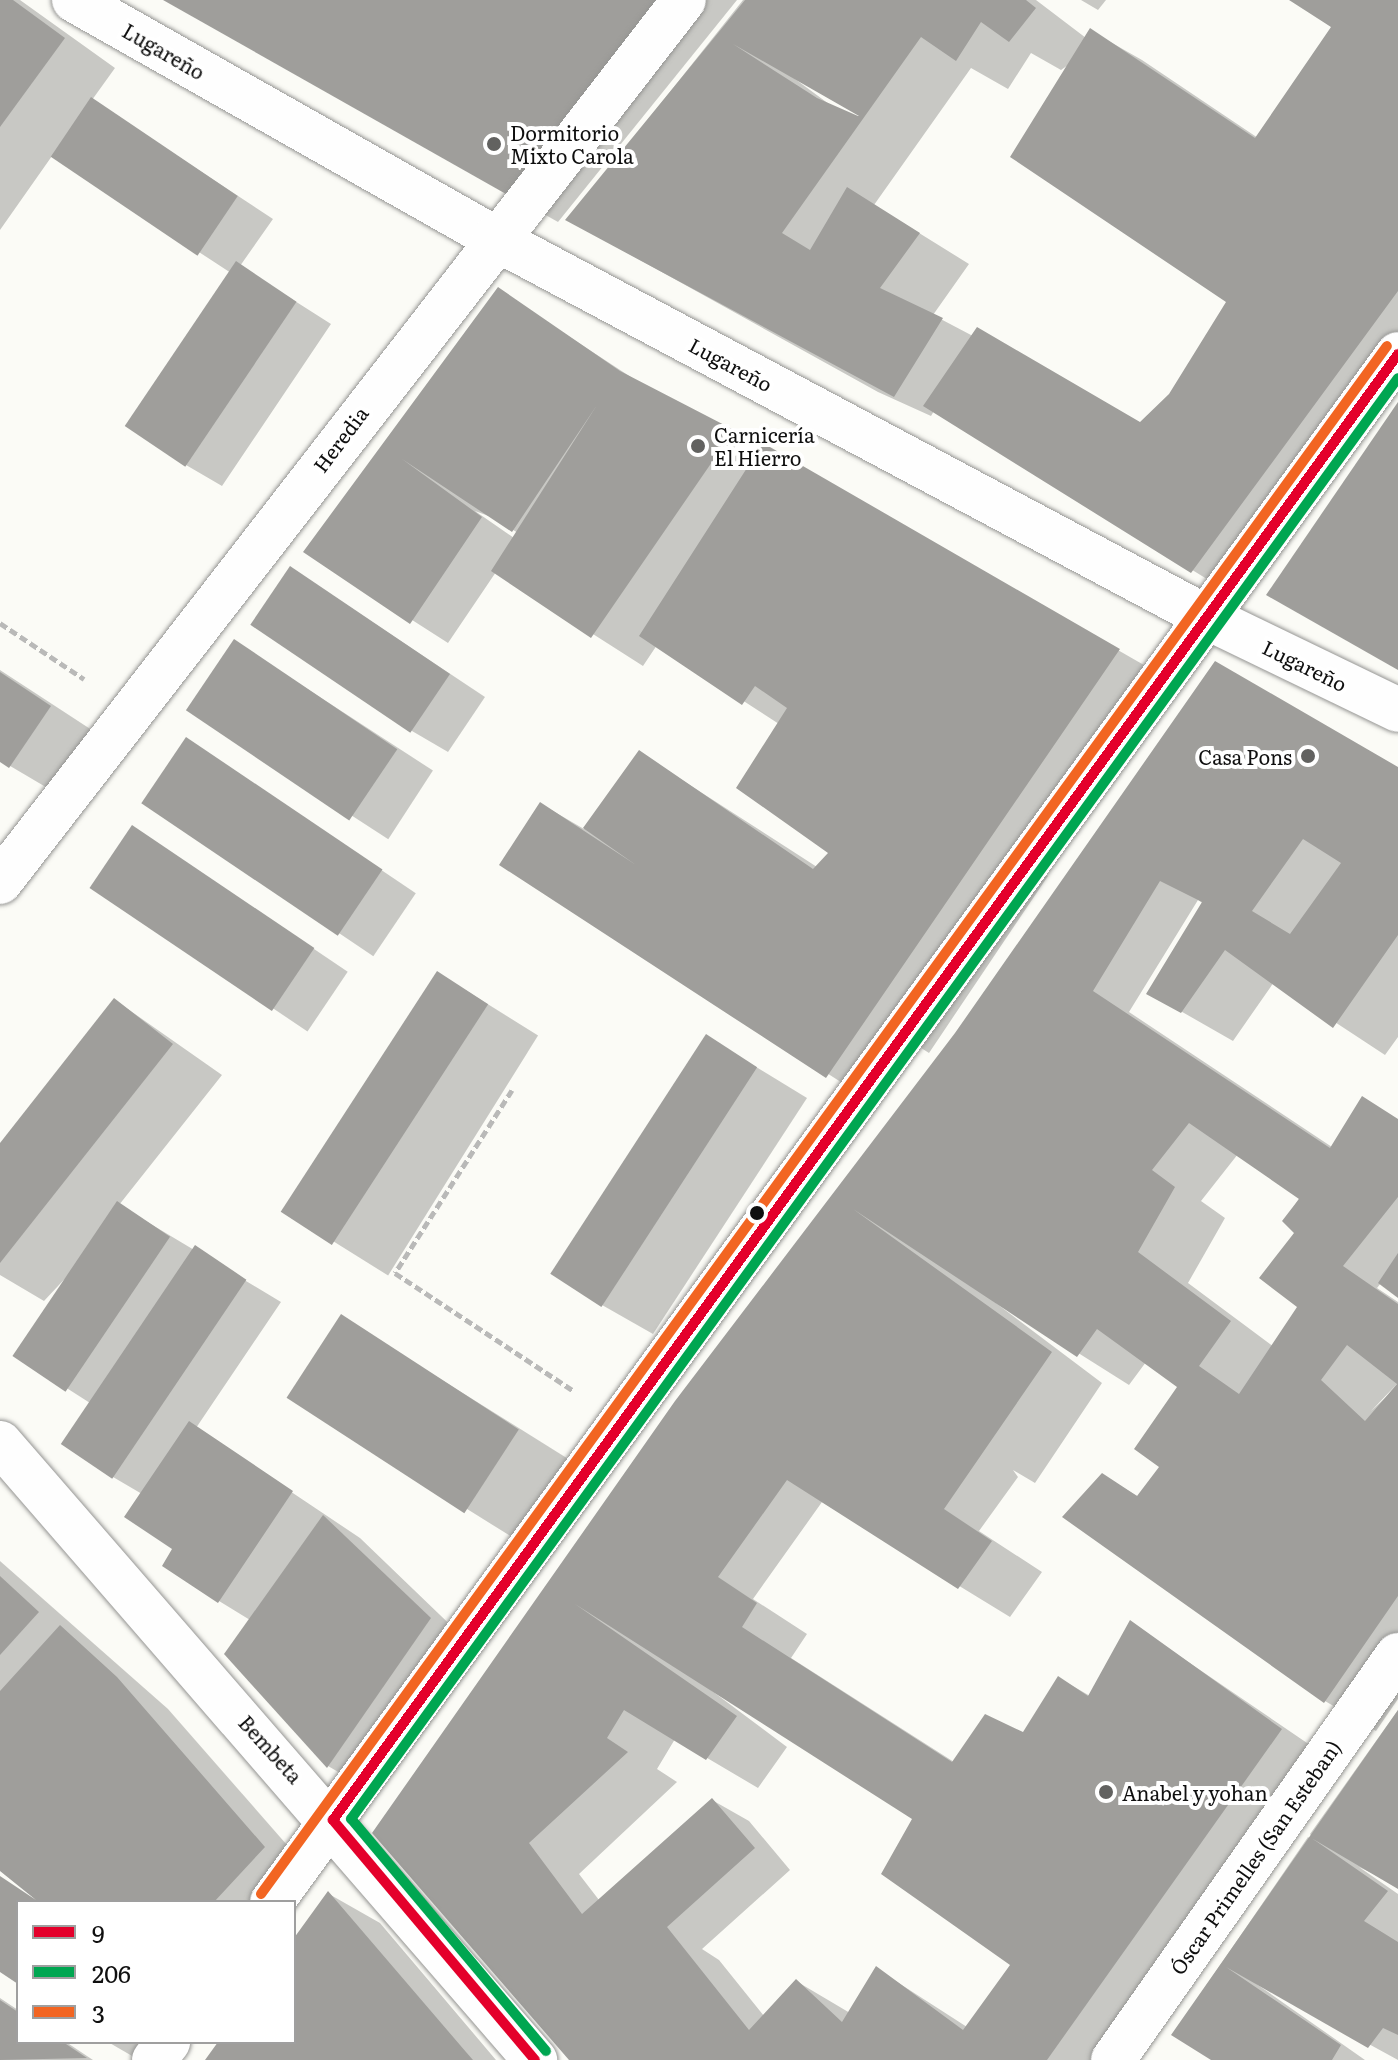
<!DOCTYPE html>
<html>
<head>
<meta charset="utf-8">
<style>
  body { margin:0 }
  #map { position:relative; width:1398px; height:2060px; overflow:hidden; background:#fbfbf6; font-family:Literata,serif }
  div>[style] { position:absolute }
  .shadow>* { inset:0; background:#0003; transform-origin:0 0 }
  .building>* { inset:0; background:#9f9e9b; transform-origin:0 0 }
  .path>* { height:5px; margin-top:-2.5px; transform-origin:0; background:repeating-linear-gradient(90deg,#b9b9b8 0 8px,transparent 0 12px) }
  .roads { filter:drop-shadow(0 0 2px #959593) drop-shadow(0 0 2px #959593) }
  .minor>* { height:44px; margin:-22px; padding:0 22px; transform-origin:22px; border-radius:22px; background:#fefefe }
  .bus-1>* { height:10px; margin:-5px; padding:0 5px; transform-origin:5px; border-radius:5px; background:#e4002b }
  .bus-2>* { height:10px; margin:-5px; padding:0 5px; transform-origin:5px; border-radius:5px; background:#00a651 }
  .bus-3>* { height:10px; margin:-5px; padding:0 5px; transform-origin:5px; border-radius:5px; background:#f26522 }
  .dots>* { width:22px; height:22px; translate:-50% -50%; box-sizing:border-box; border:4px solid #fff; border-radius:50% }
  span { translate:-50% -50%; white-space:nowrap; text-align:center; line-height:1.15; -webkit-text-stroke:8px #fff; paint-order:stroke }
  .street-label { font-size:20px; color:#0f0f0f }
  .poi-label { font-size:20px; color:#0f0f0f }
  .left { translate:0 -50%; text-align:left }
  .right { translate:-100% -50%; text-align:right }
  .legend { position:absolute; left:16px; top:1900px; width:280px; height:144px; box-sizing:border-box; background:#fff; border:2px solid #9f9f9f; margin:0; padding:10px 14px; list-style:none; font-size:24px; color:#0f0f0f }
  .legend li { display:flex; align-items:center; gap:16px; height:40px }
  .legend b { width:40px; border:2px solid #9f9f9f }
</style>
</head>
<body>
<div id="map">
  <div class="shadow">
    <i style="clip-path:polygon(0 0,20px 0,115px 68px,92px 100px,273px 219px,240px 266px,331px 324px,222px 486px,186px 465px,231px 273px,52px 156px,0 230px)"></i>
    <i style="clip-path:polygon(166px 0,737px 0,558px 222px)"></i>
    <i style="clip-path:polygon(evenodd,743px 0,1036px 0,1086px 38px,1091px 31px,1142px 60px,1258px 138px,1360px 47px,1293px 0,1398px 0,1398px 383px,1228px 592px,934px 411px,931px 416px,878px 392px,568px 220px,743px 0,1031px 53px,1061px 70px,1071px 63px,1263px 326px,1140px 424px,933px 315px,969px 264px,874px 205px,971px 68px,1008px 89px,1031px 53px,743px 0,791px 76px,860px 116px,859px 118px,833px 107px,791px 76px)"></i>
    <i style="clip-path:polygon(1081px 0,1106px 0,1098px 10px)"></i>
    <i style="clip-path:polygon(evenodd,498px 290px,643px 385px,763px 446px,1170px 680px,1036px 869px,1048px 876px,929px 1053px,918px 1046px,878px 1106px,502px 864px,541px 804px,584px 829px,640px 753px,817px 867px,831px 852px,779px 724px,657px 645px,643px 666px,496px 572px,448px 643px,306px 552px,498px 290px,475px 511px,494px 518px,518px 533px,514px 538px,475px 511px)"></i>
    <i style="clip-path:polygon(291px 568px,485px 697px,448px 752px,412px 731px)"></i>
    <i style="left:235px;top:642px;width:236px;height:82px;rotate:33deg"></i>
    <i style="clip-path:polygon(evenodd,1216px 664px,1398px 769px,1398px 1037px,1385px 1055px,1274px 982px,1233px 1041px,1149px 993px,1204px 904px,1198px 900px,1129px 1012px,1332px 1147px,1398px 1119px,1398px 1296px,1381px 1283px,1377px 1288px,1398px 1302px,1398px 1383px,1371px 1411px,1398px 1386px,1398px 1699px,1376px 1731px,1325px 1701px,1102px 1475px,1139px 1497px,1162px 1467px,1180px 1387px,1146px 1362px,1129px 1385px,980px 1291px,1102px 1383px,1035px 1483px,1013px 1470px,1018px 1477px,979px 1531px,1042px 1572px,1010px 1617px,822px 1502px,753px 1599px,807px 1634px,791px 1658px,954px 1762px,1024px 1734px,1059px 1678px,1090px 1696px,1131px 1623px,1332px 1760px,1116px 2060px,570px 2060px,375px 1833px,676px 1402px,956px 1034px,1216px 664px,1238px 1154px,1300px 1197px,1285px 1220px,1296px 1233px,1300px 1307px,1274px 1347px,1188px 1283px,1225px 1218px,1201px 1201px,1238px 1154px,1216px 664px,692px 1676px,915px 1818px,1012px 1965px,967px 2027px,877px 1969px,850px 2013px,796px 1981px,764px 2016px,719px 1960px,702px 1949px,790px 1870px,749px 1821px,712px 1800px,599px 1900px,579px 1874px,677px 1782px,657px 1769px,675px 1739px,758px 1788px,787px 1747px,692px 1676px)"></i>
    <i style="clip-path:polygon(0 670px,101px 736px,61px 796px,0 760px)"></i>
    <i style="left:187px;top:739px;width:276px;height:76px;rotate:34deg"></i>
    <i style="left:133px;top:827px;width:259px;height:72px;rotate:34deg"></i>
    <i style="left:438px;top:973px;width:118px;height:283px;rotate:32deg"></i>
    <i style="clip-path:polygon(115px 1000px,222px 1075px,119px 1205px,281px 1302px,196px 1428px,360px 1538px,466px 1640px,364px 1787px,328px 1766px,226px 1653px,250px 1620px,219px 1601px,142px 1494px,113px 1477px,90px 1403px,15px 1355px,73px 1270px,44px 1301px,0 1275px,0 1146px)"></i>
    <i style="clip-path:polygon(707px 1037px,807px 1098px,653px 1334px,602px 1305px)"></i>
    <i style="left:341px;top:1317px;width:269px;height:96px;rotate:32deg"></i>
    <i style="clip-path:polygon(0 1561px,168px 1709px,315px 1877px,292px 1902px,50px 1902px,0 1865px)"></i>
    <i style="clip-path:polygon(1398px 1710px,1398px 1886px,1359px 1867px,1398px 1894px,1398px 2060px,1248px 1978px,1365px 2060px,1215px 2060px,1173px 2034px,1308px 1837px,1316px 1842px,1310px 1834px)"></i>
    <i style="clip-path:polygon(329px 1894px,380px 1923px,496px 2060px,208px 2060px,221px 2042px,294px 2042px,294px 1942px)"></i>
    <i style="clip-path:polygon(0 1998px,18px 2010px,18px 2042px,66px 2042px,93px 2060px,0 2060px)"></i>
    <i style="clip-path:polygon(108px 2042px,152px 2042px,139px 2060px)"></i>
  </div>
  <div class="building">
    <i style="clip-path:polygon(0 0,13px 0,65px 38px,0 127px)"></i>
    <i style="clip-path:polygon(163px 0,665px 0,506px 194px)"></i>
    <i style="clip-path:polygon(evenodd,745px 0,1026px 0,1036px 8px,1009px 42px,981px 22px,956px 61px,921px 37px,782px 233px,810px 250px,847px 187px,920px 233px,880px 288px,943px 318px,894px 397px,565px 220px,745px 0,733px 44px,859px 116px,858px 116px,817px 98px,733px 44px)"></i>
    <i style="clip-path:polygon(1289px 0,1398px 0,1398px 291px,1191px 573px,923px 406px,977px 327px,1140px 422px,1169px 394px,1226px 302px,1010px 157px,1090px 28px,1255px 138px,1331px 27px)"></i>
    <i style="left:91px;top:97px;width:177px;height:72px;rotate:34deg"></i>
    <i style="left:236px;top:261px;width:73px;height:199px;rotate:34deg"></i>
    <i style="clip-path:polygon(498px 287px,620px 371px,734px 430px,591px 638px,491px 571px,597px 405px,512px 532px,402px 459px,482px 517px,410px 624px,303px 552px)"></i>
    <i style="clip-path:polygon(1398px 402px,1398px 670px,1266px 595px)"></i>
    <i style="clip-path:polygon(763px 443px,1120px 649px,826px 1078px,499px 865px,540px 802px,636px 865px,583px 828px,639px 750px,813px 869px,828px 853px,736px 788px,787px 708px,755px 686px,742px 705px,639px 636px)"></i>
    <i style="left:290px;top:566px;width:193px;height:71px;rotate:34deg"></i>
    <i style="left:234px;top:639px;width:197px;height:86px;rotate:34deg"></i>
    <i style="clip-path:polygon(evenodd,1215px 661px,1398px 767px,1398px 935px,1333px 1028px,1225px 950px,1181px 1013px,1146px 994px,1202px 902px,1160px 881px,1093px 991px,1330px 1148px,1362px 1096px,1398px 1119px,1398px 1197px,1343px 1266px,1398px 1304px,1398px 1596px,1324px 1703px,1062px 1517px,1102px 1473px,1137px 1496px,1159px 1467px,1134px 1449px,1177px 1387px,1097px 1329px,1077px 1357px,853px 1209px,1052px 1352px,944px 1509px,992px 1541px,958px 1589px,787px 1480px,718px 1577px,757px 1603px,742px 1627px,952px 1762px,985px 1714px,1023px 1732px,1058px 1676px,1088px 1696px,1130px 1620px,1282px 1729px,1047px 2060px,569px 2060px,372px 1833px,675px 1401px,955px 1033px,1215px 661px,1303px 839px,1341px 863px,1290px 934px,1252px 911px,1303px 839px,1215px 661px,1189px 1123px,1299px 1199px,1282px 1221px,1294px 1233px,1259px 1278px,1297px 1307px,1239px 1394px,1199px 1366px,1231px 1321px,1138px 1252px,1175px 1187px,1152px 1170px,1189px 1123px,1215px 661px,1347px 1345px,1397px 1384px,1365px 1421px,1321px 1380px,1347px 1345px,1215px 661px,575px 1604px,912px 1819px,881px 1874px,1010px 1965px,963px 2030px,876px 1966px,842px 2022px,796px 1979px,749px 2030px,667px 1927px,755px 1848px,712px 1798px,582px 1914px,529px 1843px,628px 1752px,607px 1738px,624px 1710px,706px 1760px,737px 1716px,575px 1604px)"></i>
    <i style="clip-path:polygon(0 672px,51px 706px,9px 768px,0 762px)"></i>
    <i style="left:186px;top:737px;width:237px;height:80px;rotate:34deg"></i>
    <i style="left:132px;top:825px;width:220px;height:76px;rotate:34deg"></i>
    <i style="left:437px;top:971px;width:61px;height:287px;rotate:33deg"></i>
    <i style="clip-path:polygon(114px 998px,173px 1044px,0 1263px,0 1143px)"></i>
    <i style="left:706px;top:1034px;width:61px;height:286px;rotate:33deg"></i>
    <i style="left:117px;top:1201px;width:64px;height:187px;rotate:34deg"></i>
    <i style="left:195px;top:1245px;width:62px;height:240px;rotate:34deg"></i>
    <i style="clip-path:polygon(1398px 1253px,1398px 1298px,1378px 1283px)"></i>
    <i style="left:341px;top:1314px;width:212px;height:100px;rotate:33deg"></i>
    <i style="clip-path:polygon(189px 1421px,293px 1491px,218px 1603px,162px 1566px,172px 1549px,124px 1517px)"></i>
    <i style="clip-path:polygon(323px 1515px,431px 1618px,327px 1768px,224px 1654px)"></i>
    <i style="clip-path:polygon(0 1576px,39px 1612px,0 1655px)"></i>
    <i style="clip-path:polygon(60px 1625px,117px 1677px,265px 1847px,214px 1902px,18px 1902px,18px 1984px,0 1972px,0 1876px,36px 1900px,0 1871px,0 1691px)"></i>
    <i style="clip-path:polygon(1398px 1710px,1398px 1889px,1313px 1839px,1388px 1891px,1364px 1921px,1398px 1942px,1398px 2035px,1383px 2028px,1368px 2048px,1226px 1967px,1341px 2045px,1332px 2060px,1211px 2060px,1171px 2035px)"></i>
    <i style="clip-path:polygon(328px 1891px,466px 2052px,473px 2060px,205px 2060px,218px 2042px,294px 2042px,294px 1938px)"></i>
    <i style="clip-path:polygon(0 2000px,18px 2012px,18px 2042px,63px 2042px,87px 2058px,0 2060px)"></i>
  </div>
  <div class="path">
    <i style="left:0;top:623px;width:101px;rotate:33.7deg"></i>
    <i style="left:512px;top:1090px;width:217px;rotate:122.6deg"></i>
    <i style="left:395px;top:1273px;width:214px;rotate:33.4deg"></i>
  </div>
  <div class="roads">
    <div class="minor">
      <i style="left:74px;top:0;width:483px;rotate:29.5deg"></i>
      <i style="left:494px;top:238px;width:809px;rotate:28.02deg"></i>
      <i style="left:1208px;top:618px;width:211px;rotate:25.8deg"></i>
      <i style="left:0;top:882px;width:1116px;rotate:-52.21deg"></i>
      <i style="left:0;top:1443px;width:817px;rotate:49.07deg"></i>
      <i style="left:272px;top:1902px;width:1914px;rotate:-53.97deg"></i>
      <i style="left:154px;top:2060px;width:23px;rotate:-52deg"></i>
      <i style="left:1113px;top:2060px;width:495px;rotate:-54.9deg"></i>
    </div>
  </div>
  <div class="bus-1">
    <i style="left:535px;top:2060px;width:314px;rotate:-130.1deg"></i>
    <i style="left:333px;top:1820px;width:1812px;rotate:-54deg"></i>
  </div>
  <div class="bus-2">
    <i style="left:546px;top:2051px;width:303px;rotate:-130deg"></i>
    <i style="left:351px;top:1819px;width:1781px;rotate:-54deg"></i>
  </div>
  <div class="bus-3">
    <i style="left:261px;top:1894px;width:1914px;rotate:-53.97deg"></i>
  </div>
  <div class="dots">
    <i style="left:494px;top:144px;background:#626260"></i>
    <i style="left:698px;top:446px;background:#626260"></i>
    <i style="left:1308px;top:756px;background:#626260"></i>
    <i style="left:757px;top:1213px;background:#0f0f0f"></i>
    <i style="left:1106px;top:1792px;background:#626260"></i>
  </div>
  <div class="street-label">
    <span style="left:164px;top:51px;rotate:30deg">Lugareño</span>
    <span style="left:731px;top:364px;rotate:28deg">Lugareño</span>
    <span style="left:340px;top:439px;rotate:-53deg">Heredia</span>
    <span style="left:1305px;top:665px;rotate:26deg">Lugareño</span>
    <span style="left:271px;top:1749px;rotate:48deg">Bembeta</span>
    <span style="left:1255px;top:1857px;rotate:-55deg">Óscar Primelles (San Esteban)</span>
  </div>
  <div class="poi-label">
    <span class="left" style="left:510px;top:144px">Dormitorio<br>Mixto Carola</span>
    <span class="left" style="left:714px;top:446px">Carnicería<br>El Hierro</span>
    <span class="right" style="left:1292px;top:756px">Casa Pons</span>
    <span class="left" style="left:1122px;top:1792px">Anabel y yohan</span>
  </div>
  <ul class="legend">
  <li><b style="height:10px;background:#e4002b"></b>9</li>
  <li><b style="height:10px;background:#00a651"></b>206</li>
  <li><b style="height:10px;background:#f26522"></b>3</li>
  </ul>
</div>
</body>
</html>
